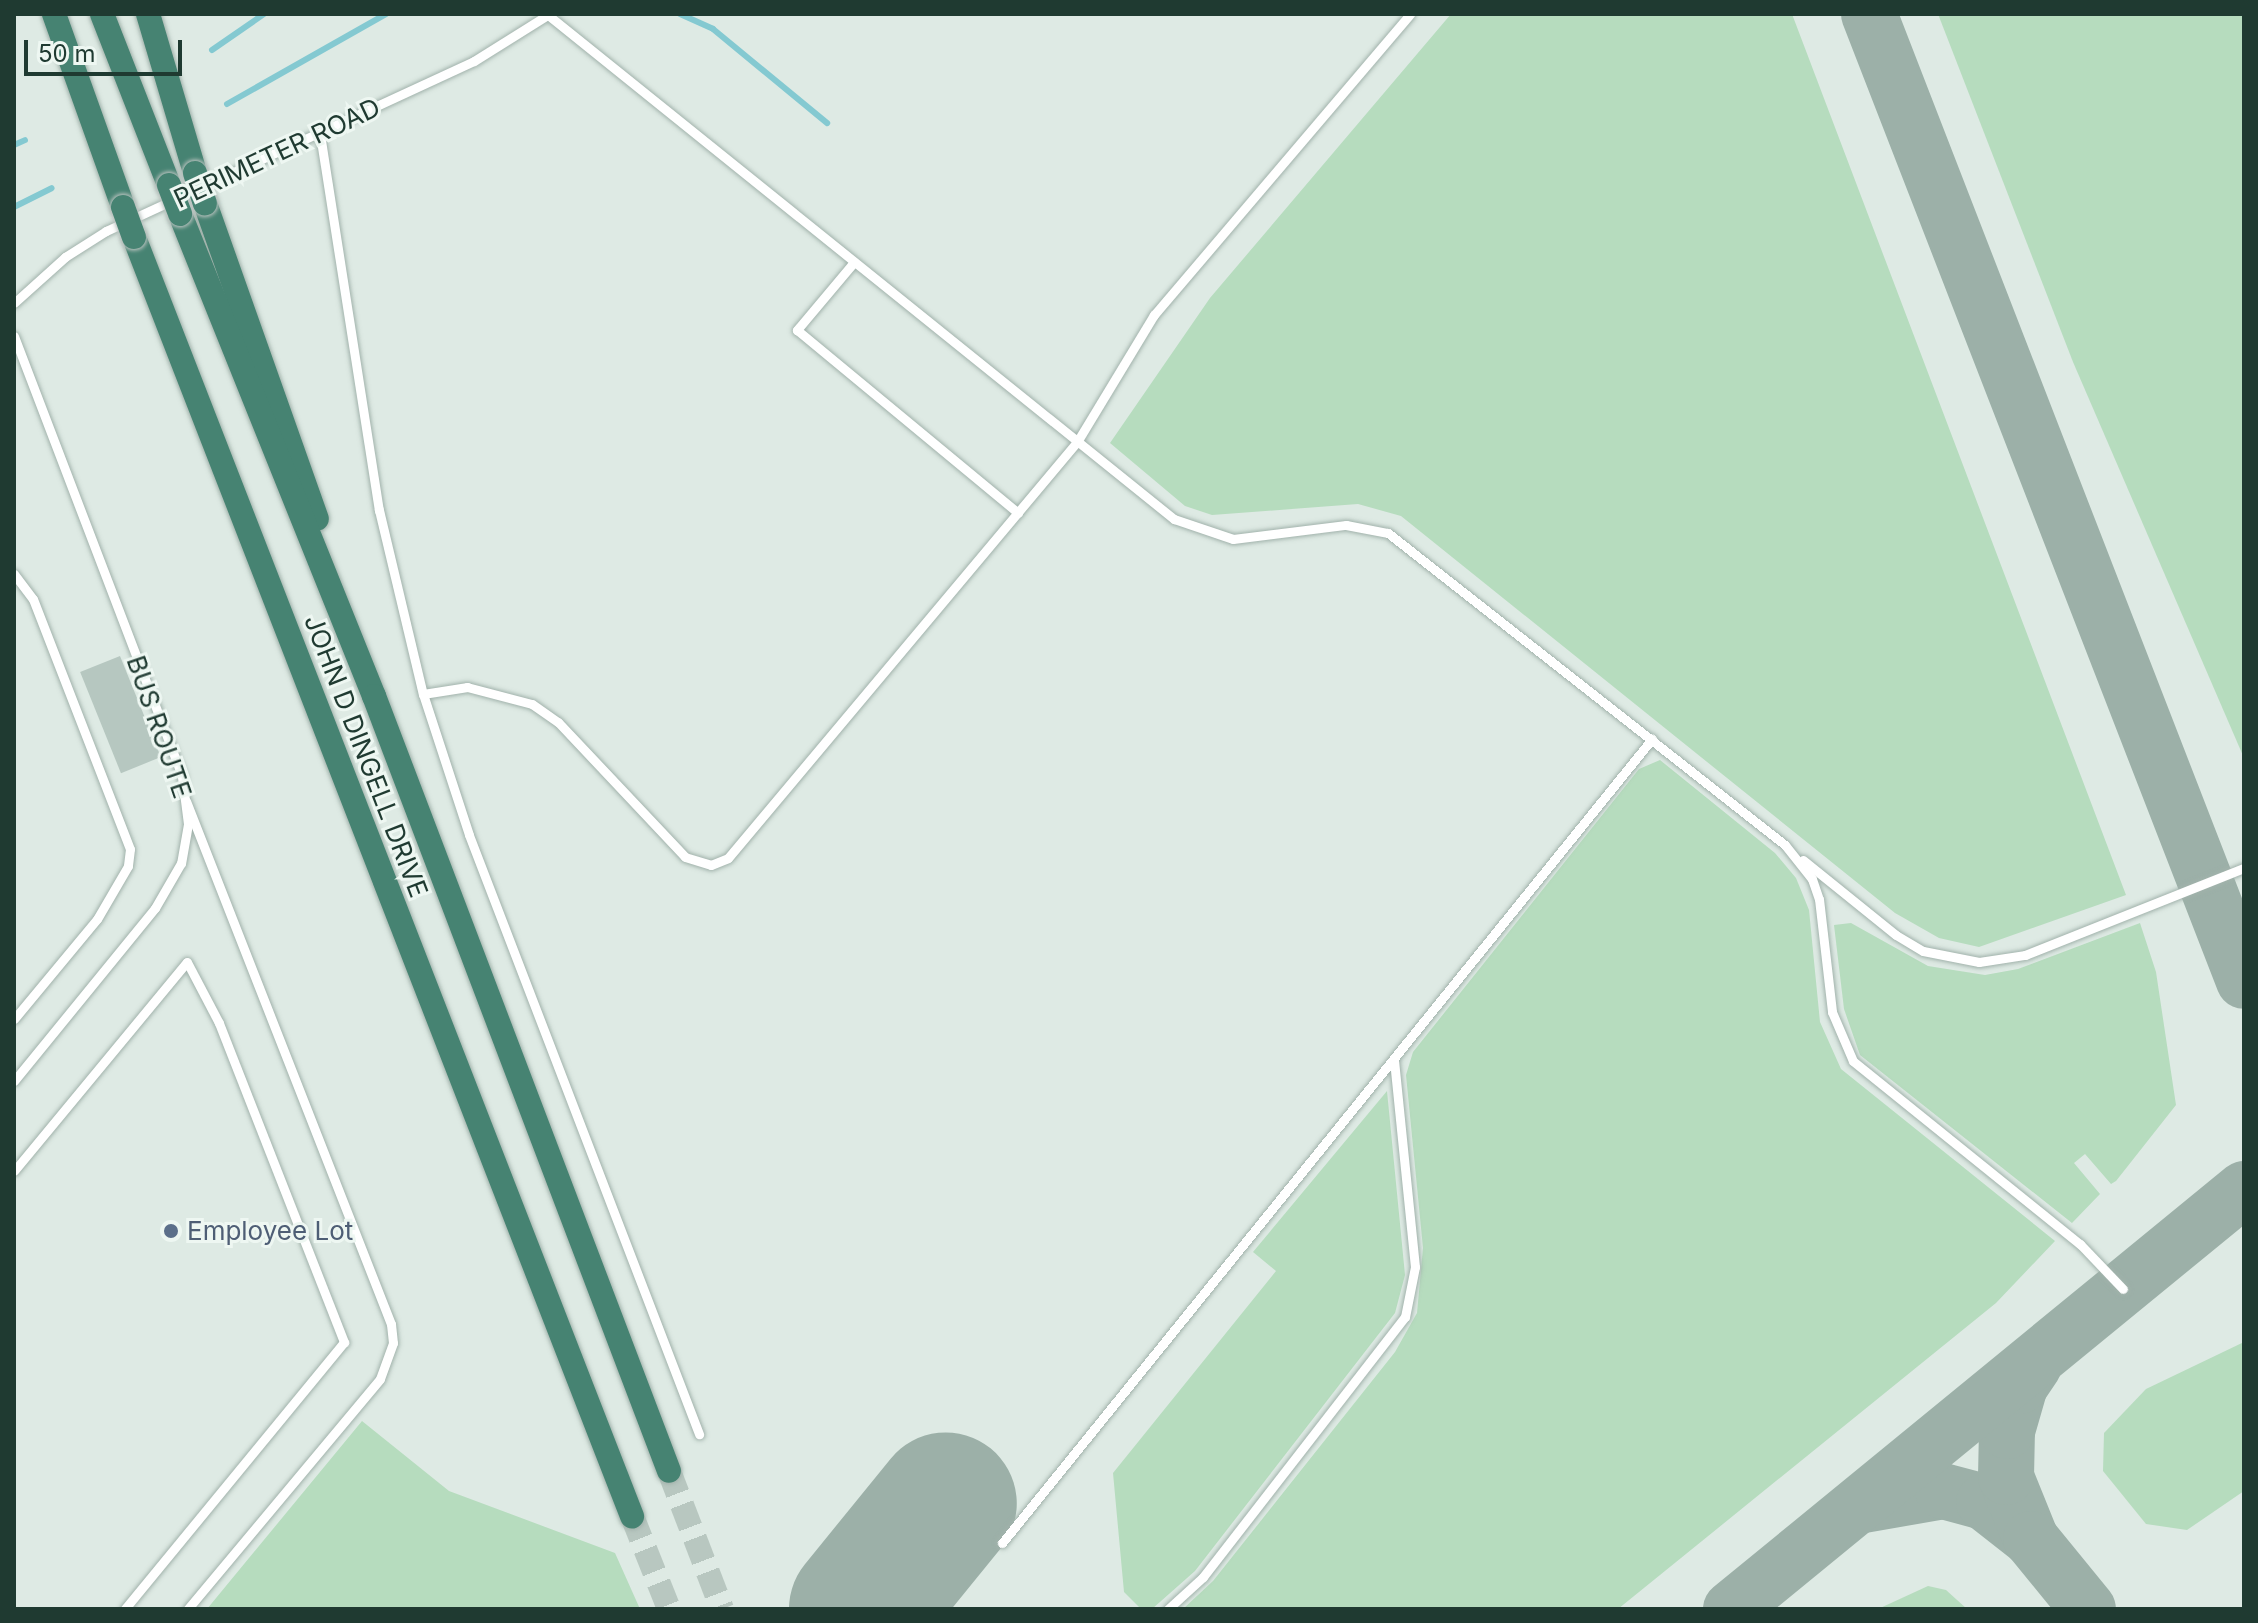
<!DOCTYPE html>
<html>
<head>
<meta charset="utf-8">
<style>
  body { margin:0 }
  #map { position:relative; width:2258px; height:1623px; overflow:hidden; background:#deeae4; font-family:Inter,sans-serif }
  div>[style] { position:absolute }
  .green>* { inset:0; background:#b6dcbe }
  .stream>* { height:6px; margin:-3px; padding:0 3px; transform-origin:3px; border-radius:3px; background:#84c9d1 }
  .taxiway>* { height:56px; margin:-28px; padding:0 28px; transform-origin:28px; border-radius:28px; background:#9cb0a8 }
  .runway>* { height:142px; margin:-71px; padding:0 71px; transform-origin:71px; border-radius:71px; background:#9cb0a8 }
  .building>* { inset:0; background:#b6c7c0; transform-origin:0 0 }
  .trunk-tunnel>* { height:24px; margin-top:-12px; transform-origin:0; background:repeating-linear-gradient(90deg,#b8c7c0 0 24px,transparent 0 36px) }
  .roads { filter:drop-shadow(0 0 2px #a1b2ab) drop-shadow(0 0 2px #a1b2ab) }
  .service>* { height:9px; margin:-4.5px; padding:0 4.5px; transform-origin:4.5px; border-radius:4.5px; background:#fff }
  .trunk>* { height:24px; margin:-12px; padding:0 12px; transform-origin:12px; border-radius:12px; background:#468372 }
  .bridges { filter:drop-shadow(0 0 2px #bcc4c1) drop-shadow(0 0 2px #bcc4c1) }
  .trunk-bridge>* { height:24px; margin:-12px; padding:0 12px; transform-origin:12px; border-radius:12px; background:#468372 }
  .dots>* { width:22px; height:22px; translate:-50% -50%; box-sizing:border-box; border:4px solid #eef7f2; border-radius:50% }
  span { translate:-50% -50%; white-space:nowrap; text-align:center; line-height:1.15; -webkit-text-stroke:6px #eef7f2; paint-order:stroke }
  .street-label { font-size:26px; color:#1f3a31 }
  .service-label { font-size:26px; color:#4e5e75 }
  .left { translate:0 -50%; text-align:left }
  .frame { position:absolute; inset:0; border:16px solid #1f3a31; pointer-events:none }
  .scale { position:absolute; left:24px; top:40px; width:158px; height:36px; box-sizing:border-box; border:4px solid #1f3a31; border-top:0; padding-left:10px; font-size:24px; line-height:28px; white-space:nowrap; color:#1f3a31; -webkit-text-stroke:6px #eef7f2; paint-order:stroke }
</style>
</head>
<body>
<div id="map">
  <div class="green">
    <i style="clip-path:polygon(1451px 14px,1792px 14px,2126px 895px,1979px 947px,1939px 938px,1895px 913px,1401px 516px,1358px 504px,1212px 515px,1185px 506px,1110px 443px,1210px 298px)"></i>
    <i style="clip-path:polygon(1938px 14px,2244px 14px,2244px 758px,2073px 362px)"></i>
    <i style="clip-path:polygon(1660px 760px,1775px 853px,1796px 878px,1809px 910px,1820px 1022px,1841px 1069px,2055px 1241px,1996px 1303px,1618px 1609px,1183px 1609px,1213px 1581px,1395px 1352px,1417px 1313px,1423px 1248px,1406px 1075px,1413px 1052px,1639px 769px)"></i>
    <i style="clip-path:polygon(1851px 923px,1928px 966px,1985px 975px,2018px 969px,2140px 923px,2156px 972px,2176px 1105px,2116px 1181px,2111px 1184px,2085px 1154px,2074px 1163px,2100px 1194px,2072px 1223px,1860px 1055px,1844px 1009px,1834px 925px)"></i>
    <i style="clip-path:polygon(1387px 1091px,1405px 1275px,1395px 1313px,1195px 1571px,1152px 1609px,1141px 1609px,1124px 1592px,1113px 1473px,1276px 1271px,1253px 1252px)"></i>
    <i style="clip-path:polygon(2244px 1342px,2244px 1491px,2187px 1530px,2146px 1524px,2103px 1471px,2104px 1433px,2146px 1389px)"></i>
    <i style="clip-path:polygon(362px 1421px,449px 1491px,615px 1553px,640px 1609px,207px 1609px)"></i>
    <i style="clip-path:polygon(1928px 1586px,1946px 1590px,1967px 1609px,1878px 1609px)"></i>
  </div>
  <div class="stream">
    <i style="left:680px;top:14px;width:36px;rotate:24deg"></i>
    <i style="left:713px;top:29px;width:148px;rotate:39.5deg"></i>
    <i style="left:212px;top:50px;width:63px;rotate:-34.7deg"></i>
    <i style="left:227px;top:104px;width:183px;rotate:-29.5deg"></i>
    <i style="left:14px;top:145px;width:12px;rotate:-24deg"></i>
    <i style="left:14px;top:207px;width:42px;rotate:-26.6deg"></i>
  </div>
  <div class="taxiway">
    <i style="left:1869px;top:14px;width:1037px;rotate:68.8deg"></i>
    <i style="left:1864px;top:1505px;width:80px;rotate:-10deg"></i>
    <i style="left:1943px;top:1491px;width:42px;rotate:15deg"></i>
    <i style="left:1984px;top:1502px;width:60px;rotate:38.2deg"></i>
    <i style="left:2031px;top:1539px;width:67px;rotate:-112deg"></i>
    <i style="left:2006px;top:1477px;width:46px;rotate:-88.8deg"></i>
    <i style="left:2007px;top:1431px;width:47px;rotate:-73.9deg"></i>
    <i style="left:2020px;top:1386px;width:25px;rotate:-56deg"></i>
    <i style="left:2031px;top:1539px;width:90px;rotate:50.8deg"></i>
    <i style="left:1731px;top:1609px;width:663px;rotate:-39.31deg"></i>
  </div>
  <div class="runway">
    <i style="left:860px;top:1609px;width:136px;rotate:-50.9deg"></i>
  </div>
  <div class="building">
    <i style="left:120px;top:656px;width:109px;height:43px;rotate:68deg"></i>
  </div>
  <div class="trunk-tunnel">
    <i style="left:669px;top:1471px;width:148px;rotate:69deg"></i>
    <i style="left:632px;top:1516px;width:100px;rotate:68.3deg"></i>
  </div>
  <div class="roads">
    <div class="service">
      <i style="left:548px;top:15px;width:804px;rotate:38.84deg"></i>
      <i style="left:1174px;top:519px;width:62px;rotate:18.7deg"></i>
      <i style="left:1233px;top:539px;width:114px;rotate:-7.1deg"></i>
      <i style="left:1346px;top:525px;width:43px;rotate:10.8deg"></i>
      <i style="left:1388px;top:533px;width:505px;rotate:38.16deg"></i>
      <i style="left:1785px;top:845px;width:43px;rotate:51.5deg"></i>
      <i style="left:1812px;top:879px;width:21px;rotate:71deg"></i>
      <i style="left:1819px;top:899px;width:114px;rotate:83.4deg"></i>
      <i style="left:1832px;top:1012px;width:53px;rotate:66.8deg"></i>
      <i style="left:1853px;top:1061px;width:292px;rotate:38.9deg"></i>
      <i style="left:2080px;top:1244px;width:62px;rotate:46.3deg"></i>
      <i style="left:320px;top:134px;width:381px;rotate:81.1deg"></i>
      <i style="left:379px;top:510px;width:189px;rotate:76.6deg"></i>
      <i style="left:423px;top:694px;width:148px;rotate:71.9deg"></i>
      <i style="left:469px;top:835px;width:642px;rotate:68.99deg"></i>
      <i style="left:854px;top:262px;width:89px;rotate:130deg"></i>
      <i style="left:797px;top:330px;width:287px;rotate:39.6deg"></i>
      <i style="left:14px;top:303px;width:69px;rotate:-42deg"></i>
      <i style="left:65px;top:257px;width:49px;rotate:-32.4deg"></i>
      <i style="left:106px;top:231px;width:405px;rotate:-24.8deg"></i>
      <i style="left:474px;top:61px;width:89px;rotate:-32.1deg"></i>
      <i style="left:14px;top:336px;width:472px;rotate:69.1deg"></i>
      <i style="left:182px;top:777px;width:47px;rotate:82.7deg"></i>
      <i style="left:188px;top:824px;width:40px;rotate:100deg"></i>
      <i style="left:181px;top:863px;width:52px;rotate:120deg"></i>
      <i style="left:155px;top:908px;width:223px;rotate:129.2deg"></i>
      <i style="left:14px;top:574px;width:31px;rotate:53deg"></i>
      <i style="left:33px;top:599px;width:268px;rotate:68.8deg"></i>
      <i style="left:130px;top:849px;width:17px;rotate:97deg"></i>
      <i style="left:128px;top:866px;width:61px;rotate:120.3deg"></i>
      <i style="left:97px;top:919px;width:130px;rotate:129.7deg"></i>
      <i style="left:423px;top:694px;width:45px;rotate:-9deg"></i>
      <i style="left:467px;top:687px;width:67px;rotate:14.7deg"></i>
      <i style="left:532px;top:704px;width:32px;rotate:35deg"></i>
      <i style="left:558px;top:722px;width:185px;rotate:46.7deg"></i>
      <i style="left:685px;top:857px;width:27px;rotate:17deg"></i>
      <i style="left:711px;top:865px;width:18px;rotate:-22deg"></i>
      <i style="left:728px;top:858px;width:543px;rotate:-50.01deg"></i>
      <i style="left:1077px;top:442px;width:149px;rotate:-58.8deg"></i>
      <i style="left:1154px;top:315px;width:395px;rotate:-49.6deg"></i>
      <i style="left:186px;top:801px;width:562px;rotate:68.6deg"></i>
      <i style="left:391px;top:1324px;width:19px;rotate:84deg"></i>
      <i style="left:393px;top:1343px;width:38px;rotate:110deg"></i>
      <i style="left:380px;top:1379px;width:300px;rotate:129.9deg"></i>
      <i style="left:1803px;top:860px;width:119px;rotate:38.9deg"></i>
      <i style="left:1896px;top:935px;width:31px;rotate:31deg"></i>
      <i style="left:1923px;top:951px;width:57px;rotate:11.1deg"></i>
      <i style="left:1979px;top:962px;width:47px;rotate:-8.7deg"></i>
      <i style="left:2025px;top:955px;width:236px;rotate:-21.7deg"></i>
      <i style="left:14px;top:1171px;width:271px;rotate:-50.4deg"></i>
      <i style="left:187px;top:962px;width:69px;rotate:62.3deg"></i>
      <i style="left:219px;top:1023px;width:343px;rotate:68.6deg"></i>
      <i style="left:344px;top:1342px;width:345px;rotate:129.4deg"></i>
      <i style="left:1002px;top:1543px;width:1034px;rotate:-51.05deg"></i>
      <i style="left:1168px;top:1609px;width:47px;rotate:-42.4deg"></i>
      <i style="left:1203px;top:1577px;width:329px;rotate:-52.2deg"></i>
      <i style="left:1405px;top:1317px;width:51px;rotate:-78.7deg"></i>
      <i style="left:1415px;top:1267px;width:206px;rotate:-95.8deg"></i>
    </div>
    <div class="trunk">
      <i style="left:54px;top:14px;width:205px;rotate:70.3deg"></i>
      <i style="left:102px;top:14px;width:184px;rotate:68.6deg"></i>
      <i style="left:148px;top:14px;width:166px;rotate:73.5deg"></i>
      <i style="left:205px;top:203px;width:335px;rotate:70.5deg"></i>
      <i style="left:180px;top:214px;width:520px;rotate:68.08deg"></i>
      <i style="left:374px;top:696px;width:829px;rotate:69.16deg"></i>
      <i style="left:134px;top:237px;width:1373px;rotate:68.73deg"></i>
    </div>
  </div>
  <div class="bridges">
    <div class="trunk-bridge">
      <i style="left:195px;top:173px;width:32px;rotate:72deg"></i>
      <i style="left:169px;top:185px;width:31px;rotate:69deg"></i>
      <i style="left:123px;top:207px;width:32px;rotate:70deg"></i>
    </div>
  </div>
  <div class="dots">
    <i style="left:171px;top:1231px;background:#5c6f8a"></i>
  </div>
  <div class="street-label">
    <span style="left:277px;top:153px;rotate:-25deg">PERIMETER ROAD</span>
    <span style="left:159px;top:727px;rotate:71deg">BUS ROUTE</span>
    <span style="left:366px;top:756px;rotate:69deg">JOHN D DINGELL DRIVE</span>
  </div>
  <div class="service-label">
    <span class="left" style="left:187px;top:1231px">Employee Lot</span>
  </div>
  <div class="frame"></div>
  <div class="scale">50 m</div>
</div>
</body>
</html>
